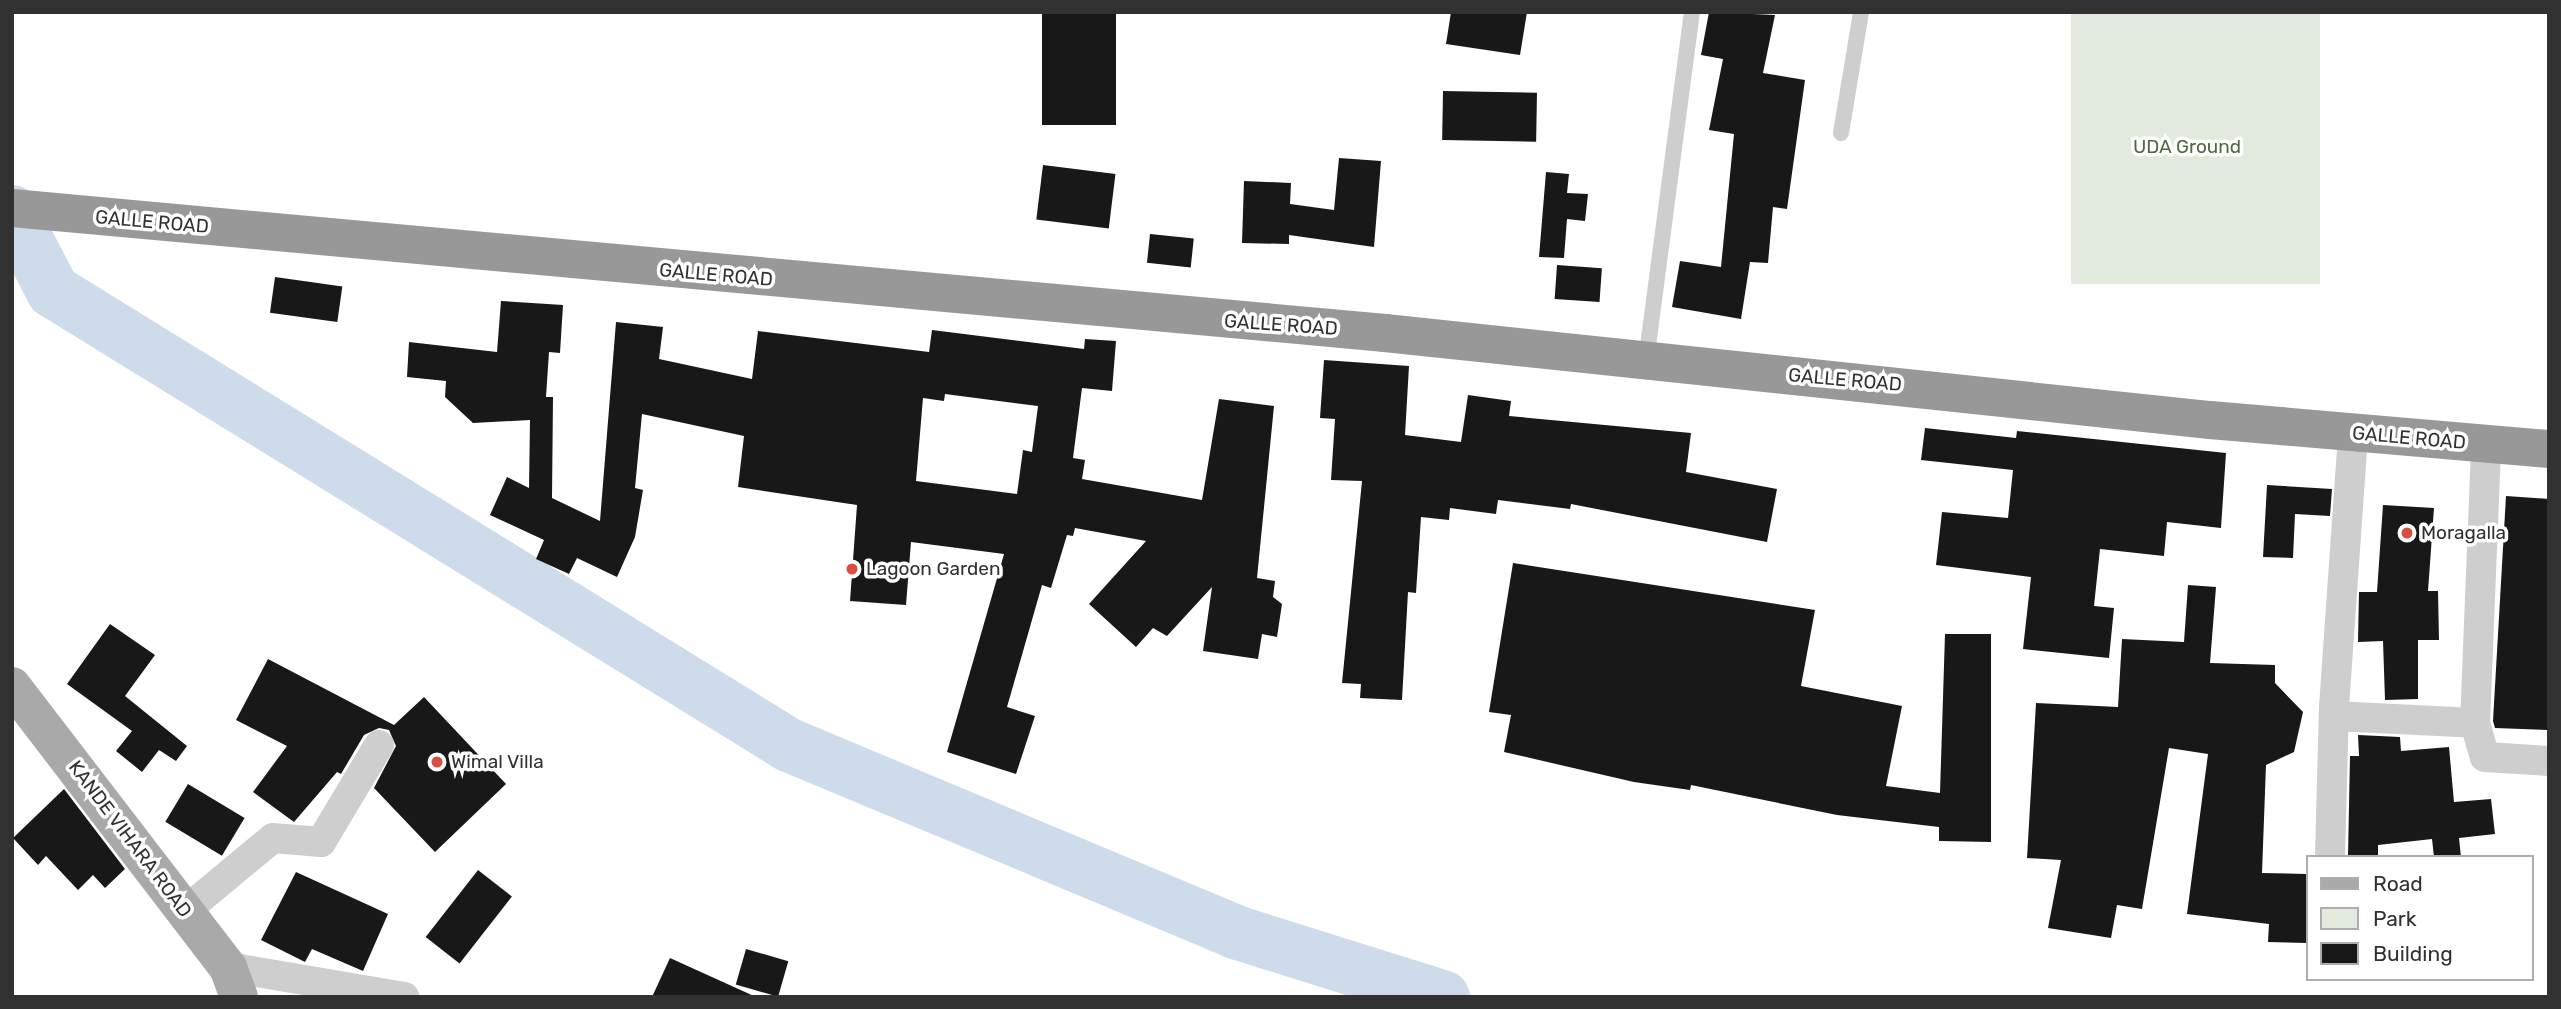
<!DOCTYPE html>
<html>
<head>
<meta charset="utf-8">
<style>
  body { margin:0 }
  #map { position:relative; width:2561px; height:1009px; overflow:hidden; background:#fff; font-family:Rubik,sans-serif }
  div>[style] { position:absolute }
  .green>* { inset:0; background:#e2e9dd; transform-origin:0 0 }
  .river>* { height:54px; margin:-27px; padding:0 27px; transform-origin:27px; border-radius:27px; background:#cedbea }
  .building>* { inset:0; background:#181818; transform-origin:0 0 }
  .lane>* { height:16px; margin:-8px; padding:0 8px; transform-origin:8px; border-radius:8px; background:#cecece }
  .street>* { height:30px; margin:-15px; padding:0 15px; transform-origin:15px; border-radius:15px; background:#cecece }
  .primary>* { height:38px; margin:-19px; padding:0 19px; transform-origin:19px; border-radius:19px; background:#a9a9a9 }
  .highway>* { height:38px; margin:-19px; padding:0 19px; transform-origin:19px; border-radius:19px; background:#989898 }
  .dots>* { width:19px; height:19px; translate:-50% -50%; box-sizing:border-box; border:4px solid #fff; border-radius:50% }
  span { translate:-50% -50%; white-space:nowrap; text-align:center; line-height:1.15; -webkit-text-stroke:7px #fff; paint-order:stroke }
  .park-label { font-size:19px; color:#4e6a41 }
  .street-label { font-size:19px; color:#313131 }
  .poi-label { font-size:19px; color:#313131 }
  .left { translate:0 -50%; text-align:left }
  .frame { position:absolute; inset:0; border:14px solid #313131; pointer-events:none }
  .legend { position:absolute; left:2306px; top:855px; width:228px; height:126px; box-sizing:border-box; background:#fff; border:2px solid #adadad; margin:0; padding:9px 12px; list-style:none; font-size:21px; color:#313131 }
  .legend li { display:flex; align-items:center; gap:14px; height:35px }
  .legend b { width:35px; border:2px solid #adadad }
</style>
</head>
<body>
<div id="map">
  <div class="green">
    <i style="left:2071px;top:12px;width:249px;height:272px"></i>
  </div>
  <div class="river">
    <i style="left:12px;top:212px;width:89px;rotate:62.6deg"></i>
    <i style="left:53px;top:291px;width:865px;rotate:31.67deg"></i>
    <i style="left:789px;top:745px;width:484px;rotate:22.7deg"></i>
    <i style="left:1235px;top:932px;width:218px;rotate:17.4deg"></i>
  </div>
  <div class="building">
    <i style="left:1042px;top:12px;width:74px;height:113px"></i>
    <i style="clip-path:polygon(1451px 12px,1527px 12px,1520px 55px,1446px 44px)"></i>
    <i style="clip-path:polygon(1709px 12px,1775px 15px,1763px 73px,1805px 80px,1787px 209px,1773px 207px,1768px 263px,1750px 262px,1741px 319px,1672px 307px,1680px 261px,1721px 267px,1734px 134px,1709px 130px,1723px 59px,1701px 55px)"></i>
    <i style="left:1443px;top:91px;width:94px;height:49px;rotate:1deg"></i>
    <i style="clip-path:polygon(1339px 158px,1381px 161px,1374px 247px,1289px 235px,1289px 244px,1242px 243px,1244px 181px,1291px 183px,1290px 204px,1334px 210px)"></i>
    <i style="left:1043px;top:165px;width:73px;height:55px;rotate:7deg"></i>
    <i style="clip-path:polygon(1546px 172px,1569px 174px,1567px 193px,1588px 194px,1585px 221px,1567px 219px,1564px 258px,1539px 257px)"></i>
    <i style="left:1150px;top:234px;width:44px;height:29px;rotate:6deg"></i>
    <i style="left:1557px;top:265px;width:45px;height:34px;rotate:4deg"></i>
    <i style="left:275px;top:277px;width:68px;height:36px;rotate:8deg"></i>
    <i style="clip-path:polygon(evenodd,501px 301px,563px 305px,560px 353px,549px 352px,546px 397px,553px 397px,552px 498px,600px 521px,616px 322px,663px 327px,659px 359px,752px 379px,758px 331px,929px 352px,932px 330px,1084px 349px,1085px 339px,1116px 341px,1112px 391px,1082px 388px,1073px 458px,1085px 460px,1082px 479px,1202px 500px,1219px 399px,1274px 406px,1257px 578px,1275px 581px,1273px 597px,1282px 604px,1277px 637px,1262px 634px,1258px 659px,1203px 651px,1212px 587px,1167px 636px,1153px 628px,1136px 647px,1089px 604px,1146px 541px,1075px 528px,1073px 536px,1067px 535px,1051px 588px,1042px 585px,1007px 707px,1035px 716px,1016px 774px,947px 752px,1004px 554px,911px 542px,906px 605px,850px 601px,857px 505px,738px 487px,744px 436px,642px 414px,635px 488px,643px 490px,635px 537px,617px 577px,577px 558px,569px 574px,536px 559px,544px 540px,490px 515px,507px 477px,529px 488px,530px 420px,473px 423px,445px 397px,446px 381px,407px 377px,409px 342px,497px 352px,501px 301px,945px 394px,1038px 406px,1032px 452px,1023px 450px,1017px 494px,916px 481px,923px 398px,944px 401px,945px 394px)"></i>
    <i style="clip-path:polygon(1324px 360px,1409px 366px,1405px 435px,1461px 442px,1468px 395px,1511px 401px,1509px 416px,1691px 433px,1686px 472px,1777px 489px,1767px 542px,1571px 504px,1570px 509px,1498px 500px,1496px 514px,1450px 508px,1449px 520px,1421px 517px,1416px 593px,1408px 592px,1402px 700px,1360px 698px,1361px 684px,1342px 683px,1362px 481px,1331px 480px,1335px 419px,1320px 418px)"></i>
    <i style="clip-path:polygon(1925px 428px,2016px 438px,2017px 431px,2226px 453px,2221px 528px,2167px 522px,2164px 556px,2100px 549px,2094px 606px,2114px 608px,2109px 658px,2023px 649px,2031px 577px,1936px 565px,1942px 512px,2008px 518px,2013px 470px,1921px 460px)"></i>
    <i style="clip-path:polygon(2267px 485px,2332px 489px,2330px 516px,2295px 514px,2293px 558px,2263px 557px)"></i>
    <i style="clip-path:polygon(2506px 496px,2549px 499px,2549px 730px,2495px 728px,2493px 721px)"></i>
    <i style="clip-path:polygon(2383px 505px,2434px 508px,2428px 591px,2438px 591px,2439px 640px,2418px 640px,2418px 699px,2385px 700px,2383px 641px,2358px 642px,2359px 592px,2377px 592px)"></i>
    <i style="clip-path:polygon(1513px 563px,1815px 610px,1801px 686px,1902px 706px,1886px 786px,1940px 793px,1945px 634px,1991px 634px,1991px 842px,1939px 841px,1939px 827px,1837px 815px,1691px 785px,1690px 790px,1634px 782px,1504px 752px,1511px 715px,1489px 712px)"></i>
    <i style="clip-path:polygon(2188px 585px,2216px 587px,2210px 663px,2275px 665px,2275px 683px,2303px 712px,2294px 752px,2266px 765px,2262px 873px,2307px 874px,2307px 943px,2268px 942px,2269px 924px,2187px 914px,2208px 754px,2169px 748px,2142px 909px,2117px 905px,2111px 938px,2048px 928px,2061px 860px,2027px 858px,2036px 703px,2118px 707px,2122px 639px,2184px 642px)"></i>
    <i style="clip-path:polygon(110px 624px,155px 655px,125px 696px,187px 746px,176px 761px,159px 750px,142px 772px,116px 751px,132px 731px,67px 684px)"></i>
    <i style="clip-path:polygon(268px 659px,394px 725px,424px 697px,506px 784px,435px 852px,374px 788px,396px 746px,389px 730px,379px 728px,364px 735px,341px 774px,337px 772px,294px 822px,253px 792px,287px 746px,236px 720px)"></i>
    <i style="clip-path:polygon(2358px 735px,2400px 737px,2401px 751px,2449px 747px,2454px 802px,2491px 799px,2495px 834px,2459px 838px,2461px 857px,2434px 857px,2432px 839px,2378px 845px,2378px 857px,2348px 857px,2350px 756px,2359px 756px)"></i>
    <i style="left:188px;top:784px;width:66px;height:44px;rotate:31deg"></i>
    <i style="clip-path:polygon(64px 789px,125px 869px,105px 888px,93px 875px,78px 890px,46px 856px,38px 865px,13px 838px)"></i>
    <i style="left:478px;top:870px;width:43px;height:85px;rotate:38deg"></i>
    <i style="clip-path:polygon(296px 872px,388px 914px,363px 971px,312px 949px,305px 962px,261px 940px)"></i>
    <i style="left:746px;top:949px;width:44px;height:37px;rotate:16deg"></i>
    <i style="clip-path:polygon(670px 958px,756px 997px,652px 997px)"></i>
  </div>
  <div class="lane">
    <i style="left:1841px;top:133px;width:123px;rotate:-80.6deg"></i>
    <i style="left:1646px;top:361px;width:352px;rotate:-82.5deg"></i>
  </div>
  <div class="street">
    <i style="left:2334px;top:716px;width:141px;rotate:2.8deg"></i>
    <i style="left:2475px;top:723px;width:278px;rotate:-87.7deg"></i>
    <i style="left:2475px;top:723px;width:35px;rotate:74deg"></i>
    <i style="left:2485px;top:757px;width:64px;rotate:3.6deg"></i>
    <i style="left:2330px;top:857px;width:150px;rotate:-88.5deg"></i>
    <i style="left:2334px;top:707px;width:276px;rotate:-86deg"></i>
    <i style="left:185px;top:911px;width:114px;rotate:-39.7deg"></i>
    <i style="left:273px;top:838px;width:48px;rotate:4.8deg"></i>
    <i style="left:321px;top:842px;width:113px;rotate:-59.1deg"></i>
    <i style="left:228px;top:967px;width:179px;rotate:9.7deg"></i>
  </div>
  <div class="primary">
    <i style="left:12px;top:686px;width:354px;rotate:52.5deg"></i>
    <i style="left:228px;top:967px;width:32px;rotate:70deg"></i>
  </div>
  <div class="highway">
    <i style="left:12px;top:208px;width:1379px;rotate:5.2deg"></i>
    <i style="left:1385px;top:333px;width:830px;rotate:6.02deg"></i>
    <i style="left:2210px;top:420px;width:340px;rotate:4.9deg"></i>
  </div>
  <div class="dots">
    <i style="left:2407px;top:533px;background:#d84e42"></i>
    <i style="left:852px;top:569px;background:#d84e42"></i>
    <i style="left:437px;top:762px;background:#d84e42"></i>
  </div>
  <div class="park-label">
    <span style="left:2187px;top:147px">UDA Ground</span>
  </div>
  <div class="street-label">
    <span style="left:152px;top:222px;rotate:5deg">GALLE ROAD</span>
    <span style="left:716px;top:275px;rotate:5deg">GALLE ROAD</span>
    <span style="left:1281px;top:325px;rotate:4deg">GALLE ROAD</span>
    <span style="left:1845px;top:380px;rotate:5deg">GALLE ROAD</span>
    <span style="left:2409px;top:438px;rotate:5deg">GALLE ROAD</span>
    <span style="left:130px;top:839px;rotate:53deg">KANDE VIHARA ROAD</span>
  </div>
  <div class="poi-label">
    <span class="left" style="left:2421px;top:533px">Moragalla</span>
    <span class="left" style="left:866px;top:569px">Lagoon Garden</span>
    <span class="left" style="left:451px;top:762px">Wimal Villa</span>
  </div>
  <div class="frame"></div>
  <ul class="legend">
  <li><b style="height:9px;background:#a9a9a9"></b>Road</li>
  <li><b style="height:19px;background:#e2e9dd"></b>Park</li>
  <li><b style="height:19px;background:#181818"></b>Building</li>
  </ul>
</div>
</body>
</html>
